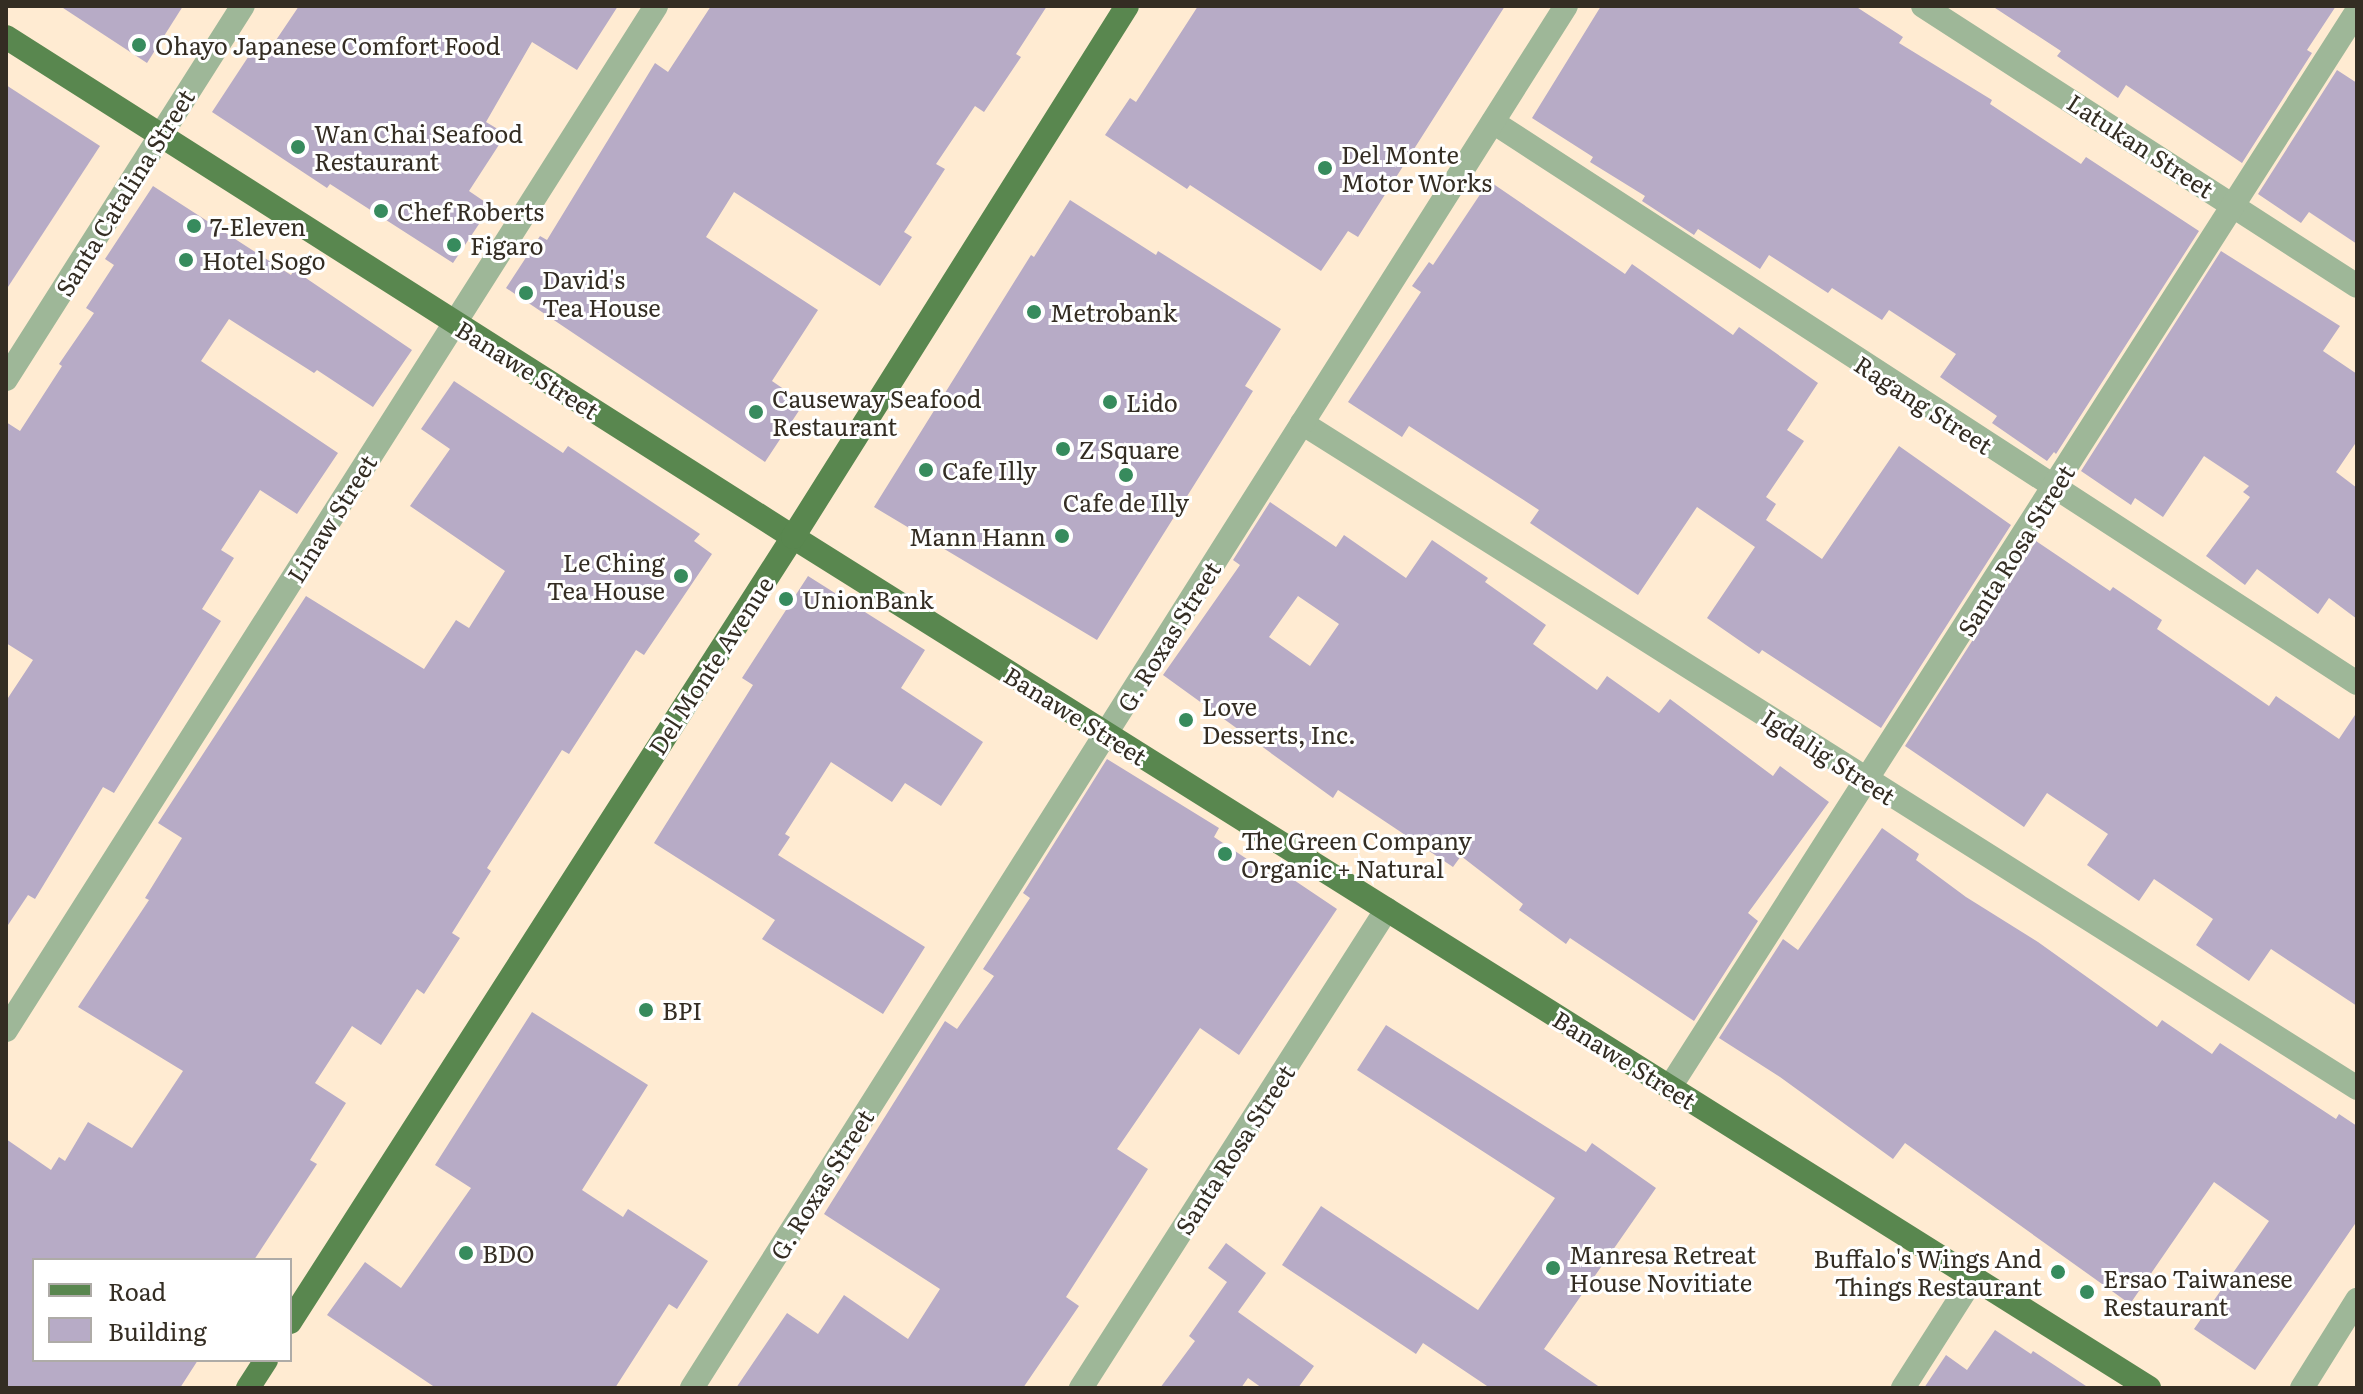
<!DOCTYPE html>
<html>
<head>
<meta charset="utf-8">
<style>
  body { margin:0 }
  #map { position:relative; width:2363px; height:1394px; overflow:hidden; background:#ffebd2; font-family:Literata,serif }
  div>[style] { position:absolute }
  .building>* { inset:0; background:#b7abc6 }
  .minor>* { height:24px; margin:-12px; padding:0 12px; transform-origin:12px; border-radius:12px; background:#9eb798 }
  .major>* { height:24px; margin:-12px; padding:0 12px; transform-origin:12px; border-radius:12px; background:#59874f }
  .dots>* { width:22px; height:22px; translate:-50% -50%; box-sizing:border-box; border:4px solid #fff; border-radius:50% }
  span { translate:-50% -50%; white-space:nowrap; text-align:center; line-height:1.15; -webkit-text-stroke:6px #fff; paint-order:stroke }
  .poi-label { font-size:24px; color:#342d23 }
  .left { translate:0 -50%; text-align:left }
  .right { translate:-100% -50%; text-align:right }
  .street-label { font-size:24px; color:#342d23 }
  .frame { position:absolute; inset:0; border:8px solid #342d23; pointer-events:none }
  .legend { position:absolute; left:32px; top:1258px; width:260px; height:104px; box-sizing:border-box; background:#fff; border:2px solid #aeaba7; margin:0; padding:10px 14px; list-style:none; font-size:24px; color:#342d23 }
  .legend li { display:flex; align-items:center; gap:16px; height:40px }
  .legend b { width:40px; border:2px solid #aeaba7 }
</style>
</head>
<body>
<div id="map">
  <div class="building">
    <i style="clip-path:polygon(60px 6px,183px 6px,147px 63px)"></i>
    <i style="clip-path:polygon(299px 6px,618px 6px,577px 70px,532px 42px,486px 122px,506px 134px,469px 191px,491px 206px,453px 263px,330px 184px,327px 188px,212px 112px,254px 48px,266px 55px)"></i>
    <i style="clip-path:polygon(711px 6px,1047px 6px,1016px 54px,1021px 57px,984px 112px,975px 106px,936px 164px,945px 169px,904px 232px,912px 237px,880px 286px,734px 192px,706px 237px,818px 310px,772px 381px,804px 403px,765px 462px,506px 288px,540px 236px,547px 240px,655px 63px,668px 72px)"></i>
    <i style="clip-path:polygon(1198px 6px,1505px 6px,1358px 237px,1348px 231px,1321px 271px,1190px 185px,1187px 189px,1105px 135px,1130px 98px,1136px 102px)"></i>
    <i style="clip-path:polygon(1601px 6px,1855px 6px,1903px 37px,1899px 43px,1992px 100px,1990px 104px,2081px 164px,2086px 157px,2199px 231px,2056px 454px,2054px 452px,2047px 461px,1992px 423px,1997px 416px,1940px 377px,1956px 354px,1889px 310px,1882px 320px,1832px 288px,1828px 293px,1769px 255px,1760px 269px,1698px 229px,1694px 235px,1642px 201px,1645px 196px,1590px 162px,1593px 157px,1532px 118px)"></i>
    <i style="clip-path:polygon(1992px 6px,2336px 6px,2307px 50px,2312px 53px,2242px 163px,2126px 85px,2118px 98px,2057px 56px,2061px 51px)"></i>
    <i style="clip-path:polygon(2337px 70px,2357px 83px,2357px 244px,2309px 212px,2301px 223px,2258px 194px)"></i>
    <i style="clip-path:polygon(6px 85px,100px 146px,6px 290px)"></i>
    <i style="clip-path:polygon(1489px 181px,1625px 274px,1632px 264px,1733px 335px,1739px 327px,1818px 383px,1787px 430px,1804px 441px,1766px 497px,1776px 504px,1766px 520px,1822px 559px,1899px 446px,2011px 525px,1881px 728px,1762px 650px,1759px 654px,1707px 618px,1755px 547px,1697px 507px,1638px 595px,1530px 523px,1539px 510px,1409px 426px,1402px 437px,1348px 402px,1421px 292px,1412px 286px,1429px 262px,1433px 265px)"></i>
    <i style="clip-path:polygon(153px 186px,291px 275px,294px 270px,412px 350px,373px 407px,317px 370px,314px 373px,229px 319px,201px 361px,338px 453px,297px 514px,260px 490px,221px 550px,234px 558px,202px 609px,221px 621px,114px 793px,103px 787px,35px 899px,28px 895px,6px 928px,6px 701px,33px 660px,6px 643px,6px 422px,20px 431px,62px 366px,59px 364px,94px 313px,86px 308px,114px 265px,105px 259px)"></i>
    <i style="clip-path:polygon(1070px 200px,1156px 255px,1158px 251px,1281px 329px,1245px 386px,1253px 391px,1097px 640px,874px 507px,1031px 255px,1034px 257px)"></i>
    <i style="clip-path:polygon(2221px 251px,2340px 326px,2323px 351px,2357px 374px,2357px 441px,2336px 472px,2357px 488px,2357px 619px,2329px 598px,2318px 614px,2257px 569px,2245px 585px,2206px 556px,2250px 497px,2243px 492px,2249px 486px,2204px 456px,2163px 517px,2135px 498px,2131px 505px,2081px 471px)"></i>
    <i style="clip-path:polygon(454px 381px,563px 453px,568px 446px,700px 534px,694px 541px,712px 554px,644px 655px,636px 650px,569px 754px,562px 750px,487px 868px,491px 871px,452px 933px,460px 938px,424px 994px,417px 989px,381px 1045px,352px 1026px,315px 1083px,346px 1103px,310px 1160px,317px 1164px,254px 1260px,34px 1260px,34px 1360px,198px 1360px,180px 1388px,6px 1388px,6px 1139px,51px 1170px,59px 1157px,65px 1161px,88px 1122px,132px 1148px,183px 1071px,78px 1007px,149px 900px,145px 898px,182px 838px,158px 823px,306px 596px,424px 669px,456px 620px,469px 628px,505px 571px,410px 506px,450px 449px,421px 429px)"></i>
    <i style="clip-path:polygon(evenodd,1270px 502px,1336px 547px,1344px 535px,1406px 578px,1432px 540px,1488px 578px,1485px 582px,1546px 625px,1533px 644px,1597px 690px,1607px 676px,1659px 713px,1670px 699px,1773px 776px,1780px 766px,1829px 802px,1748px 913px,1758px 921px,1694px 1021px,1570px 938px,1566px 944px,1519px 910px,1523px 904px,1461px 856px,1453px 867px,1338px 790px,1333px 798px,1163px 675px,1240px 565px,1233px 560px,1270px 502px,1298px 596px,1339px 624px,1310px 666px,1269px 637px,1298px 596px)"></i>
    <i style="clip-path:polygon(2036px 541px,2110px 591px,2113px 587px,2162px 620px,2157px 629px,2269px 706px,2276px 696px,2339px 739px,2357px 712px,2357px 1006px,2271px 949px,2249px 981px,2196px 945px,2213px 919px,2154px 879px,2139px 901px,2087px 865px,2108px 834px,2047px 793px,2024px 827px,1905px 746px)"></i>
    <i style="clip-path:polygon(808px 576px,925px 650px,901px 688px,983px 742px,941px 806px,905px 783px,892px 802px,831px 762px,785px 834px,790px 837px,778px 855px,925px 947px,883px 1014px,762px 939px,775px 920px,654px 843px,753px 685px,742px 678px)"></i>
    <i style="clip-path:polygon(1107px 759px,1219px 828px,1214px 837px,1274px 877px,1279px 870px,1337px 909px,1239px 1055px,1200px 1028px,1117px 1149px,1148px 1169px,1066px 1297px,1079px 1306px,1023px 1388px,736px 1388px,787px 1313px,818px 1334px,844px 1295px,908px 1339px,940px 1289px,824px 1214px,945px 1021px,957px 1029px,994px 976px,983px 969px,1030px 898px,1023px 893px)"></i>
    <i style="clip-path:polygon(1882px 828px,1919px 854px,1916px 860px,1966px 897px,2038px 942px,2157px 1027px,2162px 1020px,2212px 1054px,2220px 1043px,2336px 1119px,2339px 1114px,2357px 1126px,2357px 1221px,2255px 1370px,2194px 1329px,2269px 1221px,2214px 1182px,2130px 1304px,1905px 1143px,1893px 1159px,1780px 1077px,1719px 1038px,1783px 939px,1798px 950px)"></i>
    <i style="clip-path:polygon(532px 1012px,648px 1085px,582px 1190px,623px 1217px,628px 1209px,708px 1261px,677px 1309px,669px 1304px,615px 1388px,436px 1388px,327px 1315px,365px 1262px,401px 1288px,471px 1188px,435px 1165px)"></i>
    <i style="clip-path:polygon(1386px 1025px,1586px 1152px,1592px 1143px,1656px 1188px,1544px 1349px,1601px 1388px,1490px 1388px,1423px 1343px,1416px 1354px,1282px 1265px,1321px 1206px,1478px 1310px,1555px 1198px,1357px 1070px)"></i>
    <i style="clip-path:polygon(1226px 1243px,1266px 1273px,1238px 1312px,1314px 1366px,1298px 1388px,1262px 1388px,1248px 1378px,1241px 1388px,1160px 1388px,1195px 1341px,1189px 1336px,1227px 1282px,1208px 1268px)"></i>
    <i style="clip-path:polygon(1995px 1330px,2031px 1354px,2033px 1351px,2089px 1388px,1924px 1388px,1946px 1355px,1967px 1370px)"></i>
  </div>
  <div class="minor">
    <i style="left:1923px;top:6px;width:516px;rotate:32.83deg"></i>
    <i style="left:1493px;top:122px;width:1030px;rotate:33deg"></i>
    <i style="left:6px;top:379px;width:442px;rotate:-57.6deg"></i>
    <i style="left:1302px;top:423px;width:1247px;rotate:32.22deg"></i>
    <i style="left:6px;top:1030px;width:1213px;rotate:-57.59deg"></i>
    <i style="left:1670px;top:1087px;width:1277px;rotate:-57.44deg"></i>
    <i style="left:692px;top:1388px;width:1635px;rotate:-57.69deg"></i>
    <i style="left:1081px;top:1388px;width:568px;rotate:-57.43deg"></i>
    <i style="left:1903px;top:1388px;width:130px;rotate:-57.5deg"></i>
    <i style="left:2302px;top:1388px;width:104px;rotate:-58deg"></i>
  </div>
  <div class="major">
    <i style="left:6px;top:37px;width:932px;rotate:32.43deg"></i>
    <i style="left:793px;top:537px;width:1601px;rotate:32.11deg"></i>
    <i style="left:290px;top:1322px;width:932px;rotate:-57.35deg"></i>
    <i style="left:793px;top:537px;width:627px;rotate:-57.83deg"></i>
    <i style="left:248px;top:1388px;width:33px;rotate:-57deg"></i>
  </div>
  <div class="dots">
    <i style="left:139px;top:45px;background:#378b5d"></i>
    <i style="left:298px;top:147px;background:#378b5d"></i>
    <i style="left:1325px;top:168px;background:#378b5d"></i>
    <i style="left:381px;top:211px;background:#378b5d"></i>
    <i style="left:194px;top:226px;background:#378b5d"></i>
    <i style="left:454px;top:245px;background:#378b5d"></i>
    <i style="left:186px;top:260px;background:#378b5d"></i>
    <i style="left:526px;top:293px;background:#378b5d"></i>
    <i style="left:1034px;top:312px;background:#378b5d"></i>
    <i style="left:1110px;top:402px;background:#378b5d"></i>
    <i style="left:756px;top:412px;background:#378b5d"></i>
    <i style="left:1063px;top:449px;background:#378b5d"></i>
    <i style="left:926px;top:470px;background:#378b5d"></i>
    <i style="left:1126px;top:475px;background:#378b5d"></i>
    <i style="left:1062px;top:536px;background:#378b5d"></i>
    <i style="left:681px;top:576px;background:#378b5d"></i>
    <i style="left:786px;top:599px;background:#378b5d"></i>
    <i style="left:1186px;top:720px;background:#378b5d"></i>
    <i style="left:1225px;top:854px;background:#378b5d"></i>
    <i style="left:646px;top:1010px;background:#378b5d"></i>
    <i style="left:466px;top:1253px;background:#378b5d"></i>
    <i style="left:1553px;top:1268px;background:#378b5d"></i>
    <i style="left:2058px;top:1272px;background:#378b5d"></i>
    <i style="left:2087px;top:1292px;background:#378b5d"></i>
  </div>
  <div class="poi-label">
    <span class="left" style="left:155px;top:45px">Ohayo Japanese Comfort Food</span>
    <span class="left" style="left:314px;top:147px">Wan Chai Seafood<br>Restaurant</span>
    <span class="left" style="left:1341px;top:168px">Del Monte<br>Motor Works</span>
    <span class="left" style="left:397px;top:211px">Chef Roberts</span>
    <span class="left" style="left:210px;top:226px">7-Eleven</span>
    <span class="left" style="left:470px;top:245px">Figaro</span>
    <span class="left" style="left:202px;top:260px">Hotel Sogo</span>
    <span class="left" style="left:542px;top:293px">David's<br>Tea House</span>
    <span class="left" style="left:1050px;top:312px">Metrobank</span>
    <span class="left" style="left:772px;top:412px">Causeway Seafood<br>Restaurant</span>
    <span class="left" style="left:1126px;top:402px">Lido</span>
    <span class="left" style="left:1079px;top:449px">Z Square</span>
    <span class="left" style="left:942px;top:470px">Cafe Illy</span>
    <span style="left:1126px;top:502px">Cafe de Illy</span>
    <span class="right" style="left:1046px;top:536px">Mann Hann</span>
    <span class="right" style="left:665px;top:576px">Le Ching<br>Tea House</span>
    <span class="left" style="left:802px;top:599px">UnionBank</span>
    <span class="left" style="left:1202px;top:720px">Love<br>Desserts, Inc.</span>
    <span class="left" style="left:1241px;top:854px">The Green Company<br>Organic + Natural</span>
    <span class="left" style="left:662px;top:1010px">BPI</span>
    <span class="left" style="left:482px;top:1253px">BDO</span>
    <span class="left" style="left:1569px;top:1268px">Manresa Retreat<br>House Novitiate</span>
    <span class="right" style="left:2042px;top:1272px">Buffalo's Wings And<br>Things Restaurant</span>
    <span class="left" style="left:2103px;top:1292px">Ersao Taiwanese<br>Restaurant</span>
  </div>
  <div class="street-label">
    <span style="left:2141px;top:145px;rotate:33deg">Latukan Street</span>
    <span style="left:124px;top:192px;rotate:-58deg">Santa Catalina Street</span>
    <span style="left:528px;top:369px;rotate:32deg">Banawe Street</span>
    <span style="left:1924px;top:404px;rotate:33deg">Ragang Street</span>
    <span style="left:331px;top:518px;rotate:-58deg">Linaw Street</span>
    <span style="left:2015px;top:550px;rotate:-58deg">Santa Rosa Street</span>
    <span style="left:1168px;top:636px;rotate:-58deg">G. Roxas Street</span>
    <span style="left:710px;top:665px;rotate:-57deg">Del Monte Avenue</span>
    <span style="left:1076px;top:715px;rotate:32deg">Banawe Street</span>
    <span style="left:1829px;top:756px;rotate:33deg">Igdalig Street</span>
    <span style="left:1625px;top:1059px;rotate:32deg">Banawe Street</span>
    <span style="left:1234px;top:1149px;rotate:-57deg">Santa Rosa Street</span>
    <span style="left:821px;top:1184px;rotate:-58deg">G. Roxas Street</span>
  </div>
  <div class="frame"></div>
  <ul class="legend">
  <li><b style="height:10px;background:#59874f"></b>Road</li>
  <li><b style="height:22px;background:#b7abc6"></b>Building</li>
  </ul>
</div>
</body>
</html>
